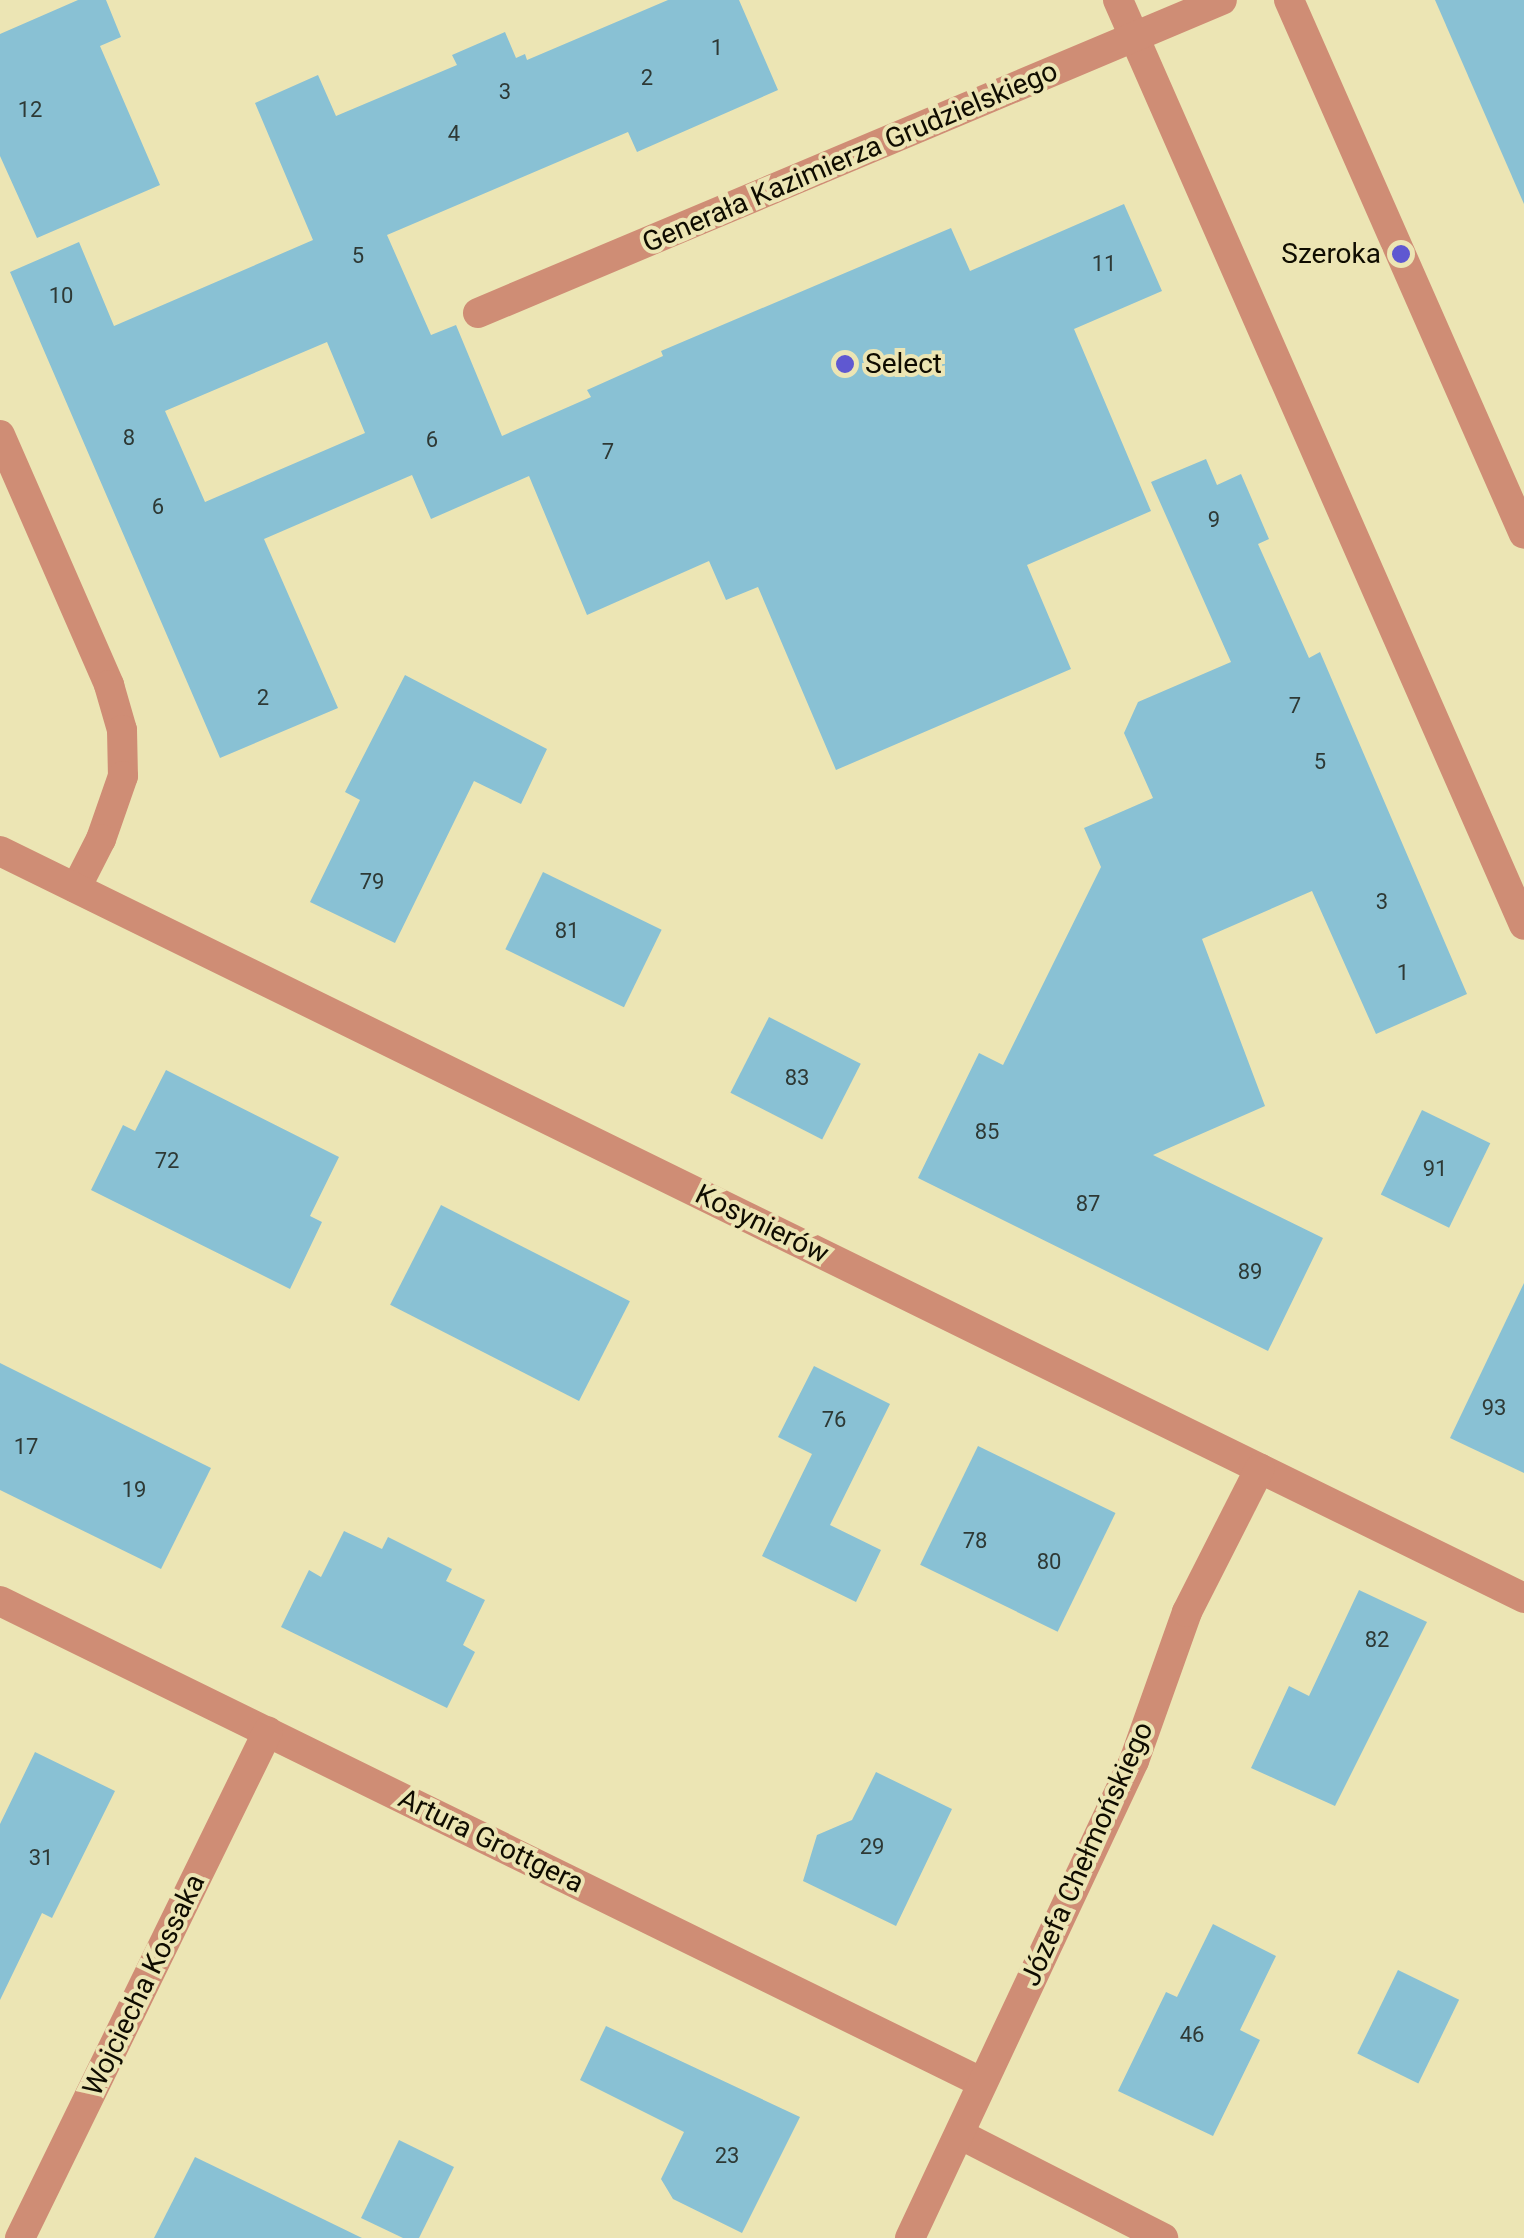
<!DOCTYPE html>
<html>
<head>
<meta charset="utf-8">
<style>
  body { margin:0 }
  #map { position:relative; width:1524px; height:2238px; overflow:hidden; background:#ece5b4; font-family:Roboto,sans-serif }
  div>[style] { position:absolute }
  .building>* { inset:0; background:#89c1d4; transform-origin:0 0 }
  .minor>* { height:30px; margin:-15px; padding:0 15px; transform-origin:15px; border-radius:15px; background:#cf8d75 }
  .dots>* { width:28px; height:28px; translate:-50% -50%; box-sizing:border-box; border:5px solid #ece5b4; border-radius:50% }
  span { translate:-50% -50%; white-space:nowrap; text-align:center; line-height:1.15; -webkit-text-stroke:8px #ece5b4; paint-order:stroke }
  .number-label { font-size:22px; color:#2e3935 }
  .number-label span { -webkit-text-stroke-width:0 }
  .street-label { font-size:28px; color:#0f0c00 }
  .poi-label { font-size:28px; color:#0f0c00 }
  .right { translate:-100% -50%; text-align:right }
  .left { translate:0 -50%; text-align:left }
</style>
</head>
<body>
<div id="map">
  <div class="building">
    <i style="clip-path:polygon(78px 0,106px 0,121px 37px,100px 46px,160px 185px,37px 238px,0 156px,0 34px)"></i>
    <i style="clip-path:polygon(evenodd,668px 0,739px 0,778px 90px,637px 152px,628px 132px,387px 235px,431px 335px,456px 325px,502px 436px,591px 397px,587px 390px,663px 356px,661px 351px,951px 228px,970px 271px,1124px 204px,1162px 291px,1074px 329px,1151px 511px,1027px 565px,1071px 669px,836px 770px,758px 587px,726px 600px,709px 561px,587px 615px,529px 476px,431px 519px,412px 475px,264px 539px,338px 708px,220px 758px,10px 272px,79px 242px,114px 326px,313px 240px,255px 103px,318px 75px,336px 116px,457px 65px,452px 55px,505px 32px,516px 58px,525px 54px,527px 60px,668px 0,327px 342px,365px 433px,205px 502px,165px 411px,327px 342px)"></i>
    <i style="clip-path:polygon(1435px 0,1524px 0,1524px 204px)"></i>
    <i style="clip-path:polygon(1206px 459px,1217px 485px,1241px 474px,1269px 539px,1258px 544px,1309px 658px,1320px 652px,1467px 994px,1376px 1034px,1312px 891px,1202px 939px,1265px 1106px,1153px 1155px,1323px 1238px,1268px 1351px,918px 1178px,979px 1053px,1003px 1065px,1101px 867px,1084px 828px,1153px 798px,1124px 733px,1138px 702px,1231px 662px,1151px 482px)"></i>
    <i style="clip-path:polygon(405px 675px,547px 749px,521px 804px,474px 781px,395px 943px,310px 902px,360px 800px,345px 792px)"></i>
    <i style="left:543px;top:872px;width:132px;height:86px;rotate:26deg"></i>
    <i style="left:769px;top:1017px;width:103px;height:85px;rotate:27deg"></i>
    <i style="clip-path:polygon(166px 1070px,339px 1157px,310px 1216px,322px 1222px,290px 1289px,91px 1190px,123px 1125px,135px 1131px)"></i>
    <i style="left:1422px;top:1110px;width:76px;height:94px;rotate:26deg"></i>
    <i style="left:441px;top:1205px;width:212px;height:112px;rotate:27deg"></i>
    <i style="clip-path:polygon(1524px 1283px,1524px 1473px,1450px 1438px)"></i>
    <i style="clip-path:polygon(0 1363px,211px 1468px,161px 1569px,0 1490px)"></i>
    <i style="clip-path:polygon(814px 1366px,890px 1404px,830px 1525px,881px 1550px,856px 1602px,762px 1556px,812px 1454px,778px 1437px)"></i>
    <i style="left:978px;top:1446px;width:153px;height:132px;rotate:26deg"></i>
    <i style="clip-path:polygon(344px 1531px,382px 1549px,388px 1537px,452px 1569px,446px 1581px,485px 1600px,463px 1645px,475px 1652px,447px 1708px,281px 1627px,309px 1570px,321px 1577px)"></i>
    <i style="clip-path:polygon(1359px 1590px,1427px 1622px,1335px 1806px,1251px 1768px,1289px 1686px,1309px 1696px)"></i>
    <i style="clip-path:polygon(35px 1752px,115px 1791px,52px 1918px,42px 1913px,0 2000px,0 1824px)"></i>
    <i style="clip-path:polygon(876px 1772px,952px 1809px,896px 1926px,803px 1881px,817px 1835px,852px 1820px)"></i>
    <i style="clip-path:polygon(1213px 1924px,1276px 1956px,1240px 2030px,1260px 2040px,1213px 2136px,1118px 2091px,1166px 1992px,1177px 1997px)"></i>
    <i style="left:1398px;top:1970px;width:68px;height:93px;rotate:26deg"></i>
    <i style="clip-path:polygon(606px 2026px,800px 2117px,742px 2233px,673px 2199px,661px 2179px,684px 2132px,580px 2080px)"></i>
    <i style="clip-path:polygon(399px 2140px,454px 2167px,419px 2238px,403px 2238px,361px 2218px)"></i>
    <i style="clip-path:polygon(195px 2157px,362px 2238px,154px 2238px)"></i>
  </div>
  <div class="minor">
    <i style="left:1118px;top:0;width:1010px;rotate:66.3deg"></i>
    <i style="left:1289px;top:0;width:583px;rotate:66.25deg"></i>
    <i style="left:478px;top:313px;width:807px;rotate:-22.82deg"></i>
    <i style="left:0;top:435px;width:273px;rotate:66.4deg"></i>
    <i style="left:109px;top:685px;width:47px;rotate:73.9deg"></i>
    <i style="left:122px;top:730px;width:46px;rotate:88.8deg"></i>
    <i style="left:123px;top:776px;width:67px;rotate:109.2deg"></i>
    <i style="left:101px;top:839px;width:55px;rotate:117deg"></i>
    <i style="left:0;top:851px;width:1697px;rotate:26.11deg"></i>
    <i style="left:0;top:1601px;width:1093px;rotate:26.12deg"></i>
    <i style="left:961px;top:2135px;width:227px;rotate:27deg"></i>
    <i style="left:20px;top:2238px;width:564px;rotate:-63.93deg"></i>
    <i style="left:910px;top:2238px;width:527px;rotate:-64.85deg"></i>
    <i style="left:1134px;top:1761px;width:158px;rotate:-70.4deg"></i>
    <i style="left:1187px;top:1612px;width:161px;rotate:-63.1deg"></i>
  </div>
  <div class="dots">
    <i style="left:1401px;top:254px;background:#5f58d1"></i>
    <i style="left:845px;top:364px;background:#5f58d1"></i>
  </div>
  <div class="number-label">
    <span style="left:717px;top:48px">1</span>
    <span style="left:647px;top:78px">2</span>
    <span style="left:505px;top:92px">3</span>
    <span style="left:30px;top:110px">12</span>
    <span style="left:454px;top:134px">4</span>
    <span style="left:358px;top:256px">5</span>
    <span style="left:1104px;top:264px">11</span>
    <span style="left:61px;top:296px">10</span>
    <span style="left:129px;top:438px">8</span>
    <span style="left:432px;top:440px">6</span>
    <span style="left:608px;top:452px">7</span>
    <span style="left:158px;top:507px">6</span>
    <span style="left:1214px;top:520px">9</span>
    <span style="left:263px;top:698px">2</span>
    <span style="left:1295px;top:706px">7</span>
    <span style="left:1320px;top:762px">5</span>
    <span style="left:372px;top:882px">79</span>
    <span style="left:1382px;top:902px">3</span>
    <span style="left:567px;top:931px">81</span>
    <span style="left:1403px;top:973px">1</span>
    <span style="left:797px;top:1078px">83</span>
    <span style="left:987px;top:1132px">85</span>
    <span style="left:167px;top:1161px">72</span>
    <span style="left:1435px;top:1169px">91</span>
    <span style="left:1088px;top:1204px">87</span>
    <span style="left:1250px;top:1272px">89</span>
    <span style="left:1494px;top:1408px">93</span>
    <span style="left:834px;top:1420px">76</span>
    <span style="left:26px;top:1447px">17</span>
    <span style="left:134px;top:1490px">19</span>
    <span style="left:975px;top:1541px">78</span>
    <span style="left:1049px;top:1562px">80</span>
    <span style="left:1377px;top:1640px">82</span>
    <span style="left:872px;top:1847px">29</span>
    <span style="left:41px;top:1858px">31</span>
    <span style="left:1192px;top:2035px">46</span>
    <span style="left:727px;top:2156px">23</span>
  </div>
  <div class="street-label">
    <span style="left:850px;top:157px;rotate:-23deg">Generała Kazimierza Grudzielskiego</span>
    <span style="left:762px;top:1224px;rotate:26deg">Kosynierów</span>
    <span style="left:491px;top:1841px;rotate:26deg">Artura Grottgera</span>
    <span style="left:1087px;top:1854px;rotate:-66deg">Józefa Chełmońskiego</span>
    <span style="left:144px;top:1985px;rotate:-64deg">Wojciecha Kossaka</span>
  </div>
  <div class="poi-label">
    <span class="right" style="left:1381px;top:254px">Szeroka</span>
    <span class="left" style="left:865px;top:364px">Select</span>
  </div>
</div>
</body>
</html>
